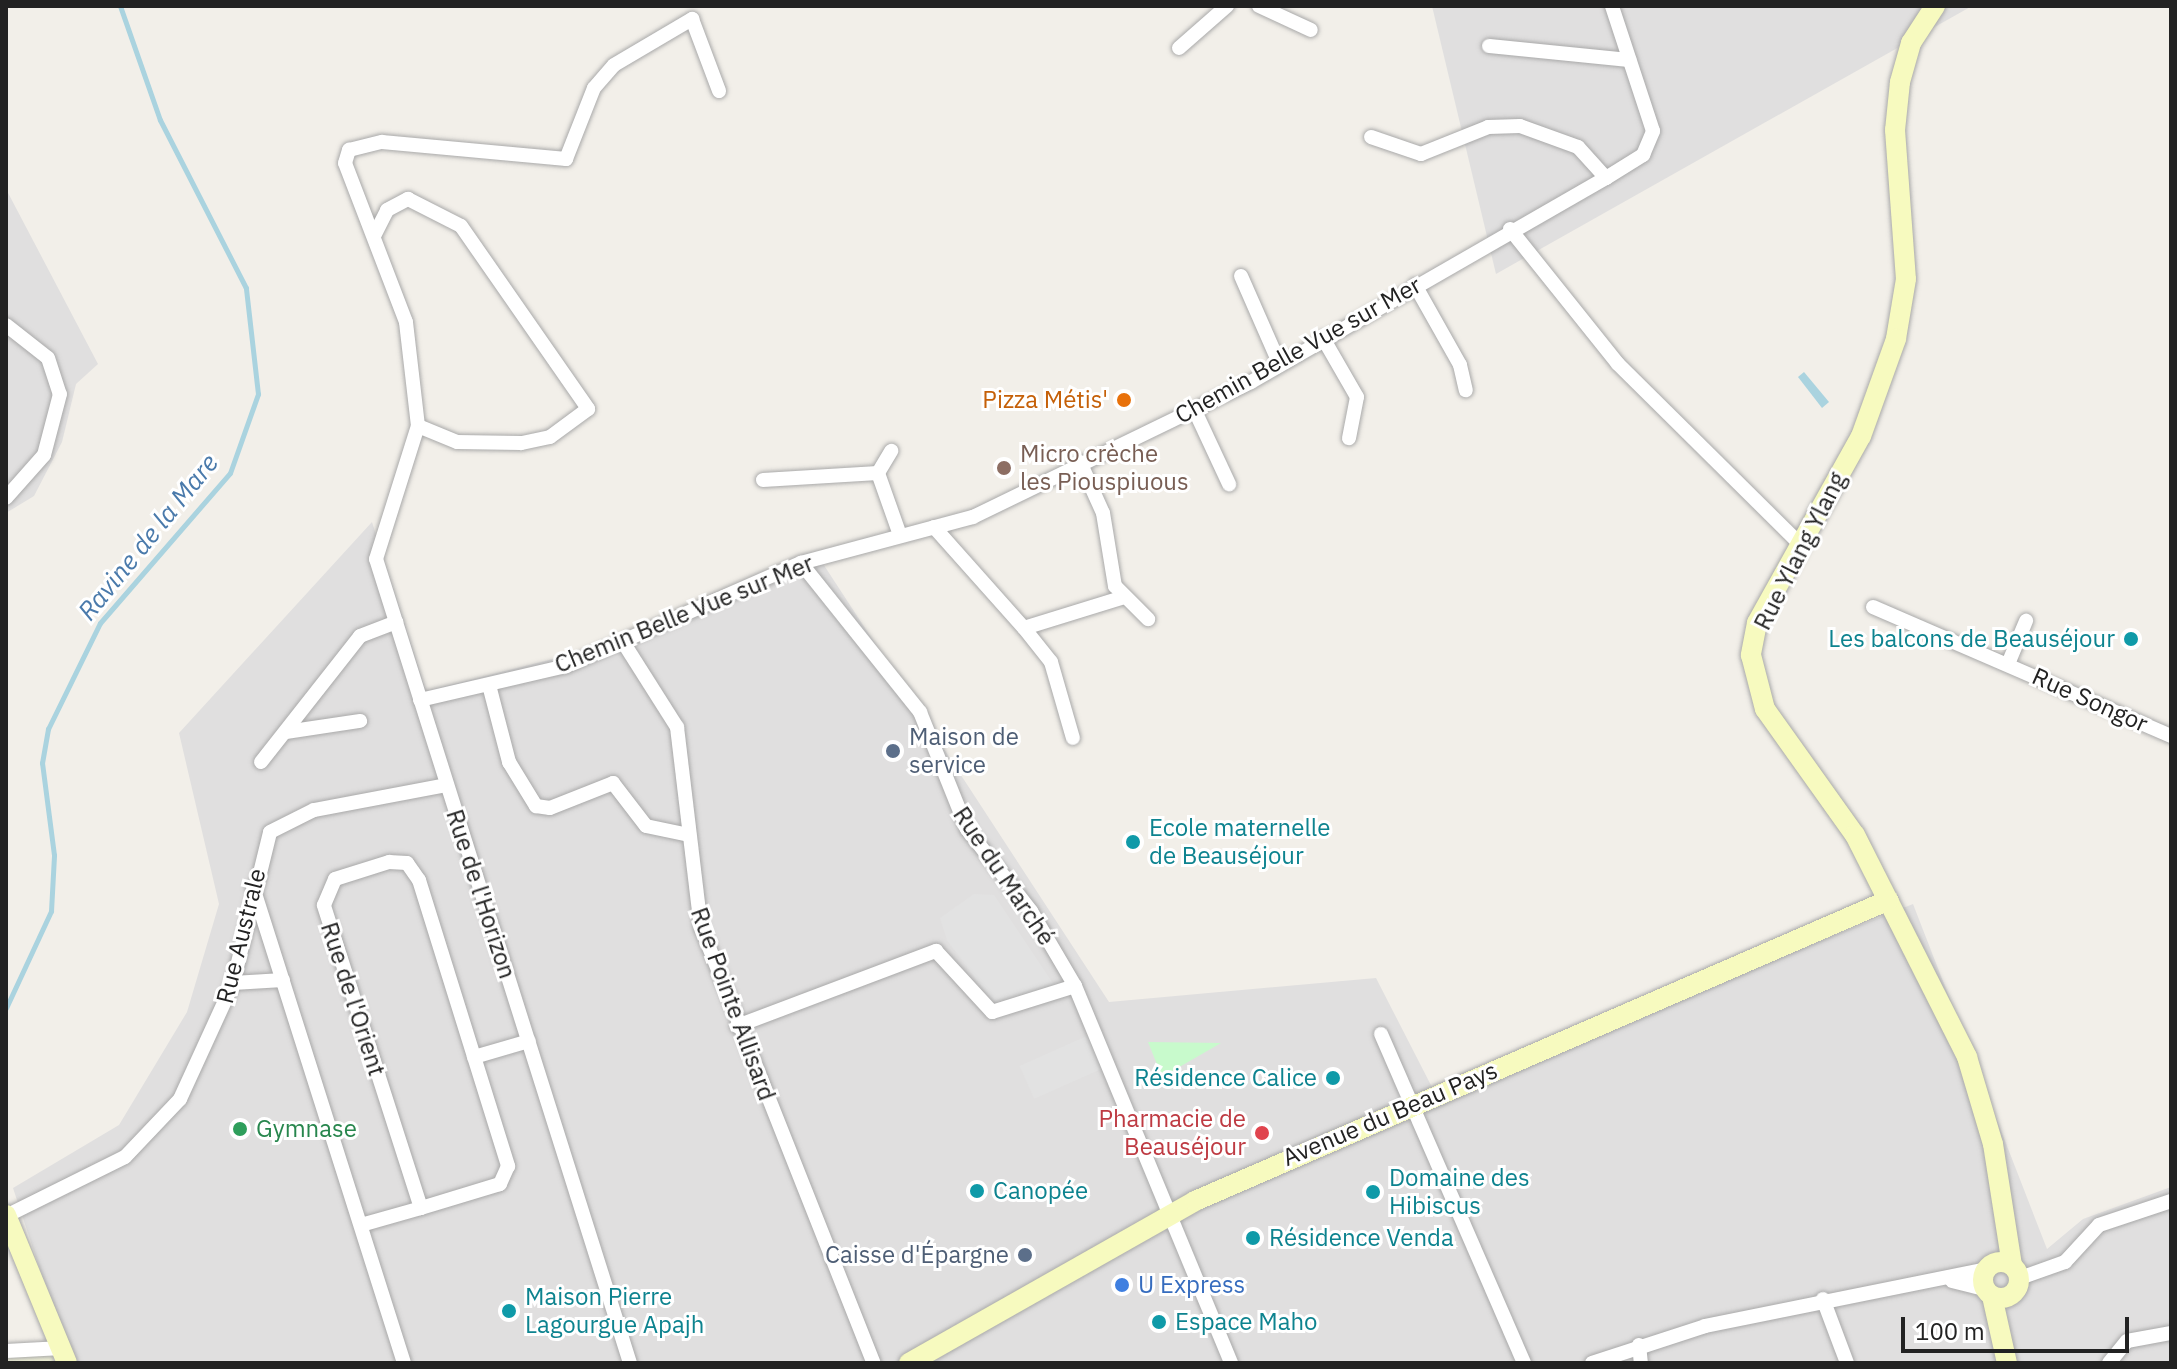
<!DOCTYPE html>
<html>
<head>
<meta charset="utf-8">
<style>
  body { margin:0 }
  #map { position:relative; width:2177px; height:1369px; overflow:hidden; background:#f2efe9; font-family:"IBM Plex Sans",sans-serif }
  div>[style] { position:absolute }
  .residential>* { inset:0; background:#e0dfdf }
  .farmland>* { inset:0; background:#eef0d5 }
  .park>* { inset:0; background:#c8facc }
  .parking>* { inset:0; background:#e2e2e2; transform-origin:0 0 }
  .water>* { inset:0; background:#aad3df }
  .stream>* { height:5px; margin:-2.5px; padding:0 2.5px; transform-origin:2.5px; border-radius:2.5px; background:#aad3df }
  .roads { filter:drop-shadow(0 0 2px #a9a9a9) drop-shadow(0 0 2px #a9a9a9) }
  .street>* { height:14px; margin:-7px; padding:0 7px; transform-origin:7px; border-radius:7px; background:#fff }
  .secondary>* { height:20px; margin:-10px; padding:0 10px; transform-origin:10px; border-radius:10px; background:#f7fabf }
  .secondary>.ring { margin:-10px; padding:0; box-sizing:content-box; background:none; border:20px solid #f7fabf; border-radius:50% }
  .dots>* { width:22px; height:22px; translate:-50% -50%; box-sizing:border-box; border:4px solid #fff; border-radius:50% }
  span { translate:-50% -50%; white-space:nowrap; text-align:center; line-height:1.15; -webkit-text-stroke:6px #fff; paint-order:stroke }
  .street-label { font-size:24px; color:#222 }
  .food-label { font-size:24px; color:#c56008 }
  .right { translate:-100% -50%; text-align:right }
  .education-label { font-size:24px; color:#785e54 }
  .left { translate:0 -50%; text-align:left }
  .culture-label { font-size:24px; color:#0d838f }
  .service-label { font-size:24px; color:#4e5e75 }
  .health-label { font-size:24px; color:#be3a42 }
  .leisure-label { font-size:24px; color:#27864d }
  .shop-label { font-size:24px; color:#366cbe }
  .water-label { font-size:26px; color:#4a7aab; font-style:italic }
  .frame { position:absolute; inset:0; border:8px solid #222; pointer-events:none }
  .scale { position:absolute; left:1901px; top:1317px; width:228px; height:36px; box-sizing:border-box; border:4px solid #222; border-top:0; padding-left:10px; font-size:24px; line-height:28px; white-space:nowrap; color:#222; -webkit-text-stroke:6px #fff; paint-order:stroke }
</style>
</head>
<body>
<div id="map">
  <div class="residential">
    <i style="clip-path:polygon(1432px 6px,1972px 6px,1496px 274px)"></i>
    <i style="clip-path:polygon(6px 189px,98px 364px,76px 384px,62px 442px,34px 496px,6px 513px)"></i>
    <i style="clip-path:polygon(372px 522px,426px 691px,585px 651px,816px 553px,1109px 1002px,1376px 978px,1436px 1095px,1913px 904px,2047px 1249px,2083px 1219px,2171px 1187px,2171px 1363px,71px 1363px,13px 1188px,119px 1125px,187px 1012px,219px 904px,179px 733px)"></i>
  </div>
  <div class="farmland">
    <i style="clip-path:polygon(52px 1354px,54px 1363px,6px 1363px,6px 1355px)"></i>
  </div>
  <div class="park">
    <i style="clip-path:polygon(1148px 1042px,1221px 1043px,1162px 1077px)"></i>
  </div>
  <div class="parking">
    <i style="clip-path:polygon(974px 894px,994px 895px,1054px 985px,996px 1006px,947px 940px,940px 918px)"></i>
    <i style="left:1089px;top:1035px;width:36px;height:76px;rotate:66deg"></i>
  </div>
  <div class="water">
    <i style="clip-path:polygon(1804px 372px,1829px 402px,1822px 408px,1798px 377px)"></i>
  </div>
  <div class="stream">
    <i style="left:6px;top:1008px;width:107px;rotate:-65.1deg"></i>
    <i style="left:51px;top:911px;width:56px;rotate:-86.9deg"></i>
    <i style="left:54px;top:855px;width:93px;rotate:-97.4deg"></i>
    <i style="left:42px;top:763px;width:35px;rotate:-80deg"></i>
    <i style="left:48px;top:729px;width:118px;rotate:-63.9deg"></i>
    <i style="left:100px;top:623px;width:198px;rotate:-49.1deg"></i>
    <i style="left:230px;top:473px;width:84px;rotate:-70.5deg"></i>
    <i style="left:258px;top:394px;width:107px;rotate:-96.5deg"></i>
    <i style="left:246px;top:288px;width:189px;rotate:-117.1deg"></i>
    <i style="left:160px;top:120px;width:121px;rotate:-109.3deg"></i>
  </div>
  <div class="roads">
    <div class="street">
      <i style="left:1259px;top:6px;width:57px;rotate:24.8deg"></i>
      <i style="left:1489px;top:46px;width:141px;rotate:5.7deg"></i>
      <i style="left:1179px;top:48px;width:64px;rotate:-41.2deg"></i>
      <i style="left:1371px;top:137px;width:53px;rotate:18.8deg"></i>
      <i style="left:1421px;top:154px;width:72px;rotate:-21.9deg"></i>
      <i style="left:1488px;top:127px;width:32px;rotate:-2deg"></i>
      <i style="left:1520px;top:126px;width:62px;rotate:19.9deg"></i>
      <i style="left:1578px;top:147px;width:42px;rotate:47.9deg"></i>
      <i style="left:1510px;top:229px;width:173px;rotate:51.3deg"></i>
      <i style="left:1618px;top:364px;width:256px;rotate:44.7deg"></i>
      <i style="left:374px;top:236px;width:29px;rotate:-63deg"></i>
      <i style="left:387px;top:210px;width:24px;rotate:-28deg"></i>
      <i style="left:408px;top:199px;width:59px;rotate:27deg"></i>
      <i style="left:461px;top:226px;width:223px;rotate:55.2deg"></i>
      <i style="left:588px;top:409px;width:47px;rotate:143.6deg"></i>
      <i style="left:550px;top:437px;width:30px;rotate:168deg"></i>
      <i style="left:521px;top:443px;width:64px;rotate:-179.1deg"></i>
      <i style="left:457px;top:442px;width:42px;rotate:-157.7deg"></i>
      <i style="left:1241px;top:276px;width:97px;rotate:66.3deg"></i>
      <i style="left:1415px;top:285px;width:92px;rotate:60.6deg"></i>
      <i style="left:1460px;top:365px;width:26px;rotate:77deg"></i>
      <i style="left:6px;top:325px;width:53px;rotate:38.2deg"></i>
      <i style="left:48px;top:358px;width:38px;rotate:72deg"></i>
      <i style="left:60px;top:394px;width:63px;rotate:104.7deg"></i>
      <i style="left:44px;top:455px;width:57px;rotate:131.5deg"></i>
      <i style="left:1323px;top:338px;width:68px;rotate:60deg"></i>
      <i style="left:1357px;top:397px;width:42px;rotate:101deg"></i>
      <i style="left:1195px;top:411px;width:81px;rotate:65deg"></i>
      <i style="left:1080px;top:462px;width:56px;rotate:65.7deg"></i>
      <i style="left:1103px;top:513px;width:74px;rotate:80.7deg"></i>
      <i style="left:1115px;top:586px;width:47px;rotate:45deg"></i>
      <i style="left:878px;top:473px;width:26px;rotate:-59deg"></i>
      <i style="left:763px;top:480px;width:115px;rotate:-3.5deg"></i>
      <i style="left:878px;top:473px;width:66px;rotate:70.5deg"></i>
      <i style="left:934px;top:527px;width:135px;rotate:48.3deg"></i>
      <i style="left:1024px;top:628px;width:105px;rotate:-17.2deg"></i>
      <i style="left:801px;top:563px;width:191px;rotate:51.4deg"></i>
      <i style="left:920px;top:712px;width:126px;rotate:68.1deg"></i>
      <i style="left:967px;top:829px;width:104px;rotate:52deg"></i>
      <i style="left:1031px;top:911px;width:87px;rotate:59.6deg"></i>
      <i style="left:1075px;top:986px;width:408px;rotate:67.5deg"></i>
      <i style="left:1873px;top:607px;width:325px;rotate:23.4deg"></i>
      <i style="left:1024px;top:628px;width:43px;rotate:51.5deg"></i>
      <i style="left:1051px;top:662px;width:79px;rotate:73.9deg"></i>
      <i style="left:623px;top:642px;width:101px;rotate:57.6deg"></i>
      <i style="left:677px;top:727px;width:201px;rotate:83.2deg"></i>
      <i style="left:701px;top:927px;width:469px;rotate:68.4deg"></i>
      <i style="left:2008px;top:664px;width:47px;rotate:-67.3deg"></i>
      <i style="left:489px;top:685px;width:80px;rotate:75.4deg"></i>
      <i style="left:509px;top:762px;width:52px;rotate:58.5deg"></i>
      <i style="left:536px;top:806px;width:14px;rotate:8deg"></i>
      <i style="left:550px;top:808px;width:68px;rotate:-21.6deg"></i>
      <i style="left:613px;top:783px;width:54px;rotate:52.5deg"></i>
      <i style="left:646px;top:826px;width:44px;rotate:11.8deg"></i>
      <i style="left:420px;top:700px;width:150px;rotate:-13.1deg"></i>
      <i style="left:566px;top:666px;width:257px;rotate:-23.7deg"></i>
      <i style="left:801px;top:563px;width:178px;rotate:-15deg"></i>
      <i style="left:973px;top:517px;width:309px;rotate:-25.9deg"></i>
      <i style="left:1251px;top:382px;width:409px;rotate:-29.9deg"></i>
      <i style="left:1606px;top:178px;width:44px;rotate:-31.9deg"></i>
      <i style="left:1643px;top:155px;width:26px;rotate:-67deg"></i>
      <i style="left:1653px;top:131px;width:132px;rotate:-108.2deg"></i>
      <i style="left:286px;top:732px;width:75px;rotate:-8.5deg"></i>
      <i style="left:261px;top:762px;width:160px;rotate:-51.8deg"></i>
      <i style="left:360px;top:636px;width:39px;rotate:-21deg"></i>
      <i style="left:253px;top:887px;width:499px;rotate:72.4deg"></i>
      <i style="left:233px;top:983px;width:50px;rotate:-3.4deg"></i>
      <i style="left:737px;top:1026px;width:213px;rotate:-20.7deg"></i>
      <i style="left:936px;top:951px;width:83px;rotate:47.4deg"></i>
      <i style="left:992px;top:1012px;width:87px;rotate:-17.4deg"></i>
      <i style="left:1381px;top:1034px;width:359px;rotate:66.5deg"></i>
      <i style="left:474px;top:1057px;width:57px;rotate:-16.2deg"></i>
      <i style="left:6px;top:1216px;width:133px;rotate:-26.4deg"></i>
      <i style="left:125px;top:1157px;width:80px;rotate:-46.5deg"></i>
      <i style="left:180px;top:1099px;width:128px;rotate:-65.4deg"></i>
      <i style="left:233px;top:983px;width:155px;rotate:-76.2deg"></i>
      <i style="left:270px;top:832px;width:49px;rotate:-26.6deg"></i>
      <i style="left:314px;top:810px;width:134px;rotate:-10.7deg"></i>
      <i style="left:361px;top:1225px;width:62px;rotate:-15.8deg"></i>
      <i style="left:421px;top:1208px;width:318px;rotate:-107.8deg"></i>
      <i style="left:324px;top:905px;width:28px;rotate:-67deg"></i>
      <i style="left:335px;top:879px;width:57px;rotate:-17.5deg"></i>
      <i style="left:389px;top:862px;width:18px;rotate:3deg"></i>
      <i style="left:407px;top:863px;width:21px;rotate:55deg"></i>
      <i style="left:419px;top:880px;width:300px;rotate:72.7deg"></i>
      <i style="left:508px;top:1166px;width:20px;rotate:114deg"></i>
      <i style="left:500px;top:1184px;width:83px;rotate:163.1deg"></i>
      <i style="left:2020px;top:1278px;width:48px;rotate:-19.6deg"></i>
      <i style="left:2065px;top:1262px;width:50px;rotate:-47.4deg"></i>
      <i style="left:2099px;top:1225px;width:76px;rotate:-18.4deg"></i>
      <i style="left:1952px;top:1281px;width:34px;rotate:14deg"></i>
      <i style="left:1823px;top:1299px;width:68px;rotate:69.4deg"></i>
      <i style="left:1639px;top:1345px;width:18px;rotate:84deg"></i>
      <i style="left:6px;top:1351px;width:56px;rotate:-3.1deg"></i>
      <i style="left:630px;top:1363px;width:843px;rotate:-107.53deg"></i>
      <i style="left:376px;top:559px;width:139px;rotate:-72.5deg"></i>
      <i style="left:418px;top:426px;width:105px;rotate:-96.6deg"></i>
      <i style="left:406px;top:322px;width:170px;rotate:-111deg"></i>
      <i style="left:345px;top:163px;width:14px;rotate:-73deg"></i>
      <i style="left:349px;top:150px;width:34px;rotate:-14deg"></i>
      <i style="left:382px;top:142px;width:185px;rotate:5.3deg"></i>
      <i style="left:566px;top:159px;width:76px;rotate:-68.5deg"></i>
      <i style="left:594px;top:88px;width:30px;rotate:-49deg"></i>
      <i style="left:614px;top:65px;width:91px;rotate:-30.5deg"></i>
      <i style="left:692px;top:19px;width:77px;rotate:69.4deg"></i>
      <i style="left:1592px;top:1363px;width:119px;rotate:-18.1deg"></i>
      <i style="left:1705px;top:1326px;width:288px;rotate:-11.4deg"></i>
      <i style="left:2109px;top:1363px;width:28px;rotate:-51deg"></i>
      <i style="left:2127px;top:1341px;width:45px;rotate:-10.3deg"></i>
    </div>
    <div class="secondary">
      <i style="left:1935px;top:6px;width:44px;rotate:123deg"></i>
      <i style="left:1911px;top:43px;width:41px;rotate:105.8deg"></i>
      <i style="left:1900px;top:82px;width:48px;rotate:95.9deg"></i>
      <i style="left:1895px;top:130px;width:149px;rotate:85.8deg"></i>
      <i style="left:1906px;top:279px;width:61px;rotate:99.5deg"></i>
      <i style="left:1896px;top:339px;width:103px;rotate:109.8deg"></i>
      <i style="left:1861px;top:436px;width:214px;rotate:119.1deg"></i>
      <i style="left:1757px;top:623px;width:33px;rotate:101deg"></i>
      <i style="left:1751px;top:655px;width:56px;rotate:75.5deg"></i>
      <i style="left:1765px;top:709px;width:155px;rotate:54.5deg"></i>
      <i style="left:1855px;top:835px;width:249px;rotate:63.2deg"></i>
      <i style="left:1967px;top:1057px;width:91px;rotate:73.4deg"></i>
      <i style="left:1993px;top:1144px;width:122px;rotate:81.1deg"></i>
      <i style="left:6px;top:1215px;width:160px;rotate:67.6deg"></i>
      <i class="ring" style="left:1983px;top:1262px;width:16px;height:16px"></i>
      <i style="left:1992px;top:1296px;width:69px;rotate:77.4deg"></i>
      <i style="left:909px;top:1363px;width:329px;rotate:-29.5deg"></i>
      <i style="left:1195px;top:1201px;width:756px;rotate:-23.45deg"></i>
    </div>
  </div>
  <div class="dots">
    <i style="left:1124px;top:400px;background:#e8710a"></i>
    <i style="left:1004px;top:468px;background:#8d6e63"></i>
    <i style="left:2131px;top:639px;background:#0f9aa8"></i>
    <i style="left:893px;top:751px;background:#5c6f8a"></i>
    <i style="left:1133px;top:842px;background:#0f9aa8"></i>
    <i style="left:1333px;top:1078px;background:#0f9aa8"></i>
    <i style="left:240px;top:1129px;background:#2e9e5b"></i>
    <i style="left:1262px;top:1133px;background:#e0444e"></i>
    <i style="left:977px;top:1191px;background:#0f9aa8"></i>
    <i style="left:1373px;top:1192px;background:#0f9aa8"></i>
    <i style="left:1253px;top:1238px;background:#0f9aa8"></i>
    <i style="left:1025px;top:1255px;background:#5c6f8a"></i>
    <i style="left:1122px;top:1285px;background:#3f7fe0"></i>
    <i style="left:509px;top:1311px;background:#0f9aa8"></i>
    <i style="left:1159px;top:1322px;background:#0f9aa8"></i>
  </div>
  <div class="street-label">
    <span style="left:1298px;top:350px;rotate:-29deg">Chemin Belle Vue sur Mer</span>
    <span style="left:1800px;top:551px;rotate:-63deg">Rue Ylang Ylang</span>
    <span style="left:684px;top:614px;rotate:-22deg">Chemin Belle Vue sur Mer</span>
    <span style="left:2090px;top:700px;rotate:24deg">Rue Songor</span>
    <span style="left:1004px;top:876px;rotate:56deg">Rue du Marché</span>
    <span style="left:481px;top:894px;rotate:72deg">Rue de l'Horizon</span>
    <span style="left:241px;top:936px;rotate:-76deg">Rue Australe</span>
    <span style="left:353px;top:999px;rotate:72deg">Rue de l'Orient</span>
    <span style="left:733px;top:1004px;rotate:70deg">Rue Pointe Allisard</span>
    <span style="left:1390px;top:1114px;rotate:-23deg">Avenue du Beau Pays</span>
  </div>
  <div class="food-label">
    <span class="right" style="left:1108px;top:400px">Pizza Métis'</span>
  </div>
  <div class="education-label">
    <span class="left" style="left:1020px;top:468px">Micro crèche<br>les Piouspiuous</span>
  </div>
  <div class="culture-label">
    <span class="right" style="left:2115px;top:639px">Les balcons de Beauséjour</span>
    <span class="left" style="left:1149px;top:842px">Ecole maternelle<br>de Beauséjour</span>
    <span class="right" style="left:1317px;top:1078px">Résidence Calice</span>
    <span class="left" style="left:1389px;top:1192px">Domaine des<br>Hibiscus</span>
    <span class="left" style="left:993px;top:1191px">Canopée</span>
    <span class="left" style="left:1269px;top:1238px">Résidence Venda</span>
    <span class="left" style="left:525px;top:1311px">Maison Pierre<br>Lagourgue Apajh</span>
    <span class="left" style="left:1175px;top:1322px">Espace Maho</span>
  </div>
  <div class="service-label">
    <span class="left" style="left:909px;top:751px">Maison de<br>service</span>
    <span class="right" style="left:1009px;top:1255px">Caisse d'Épargne</span>
  </div>
  <div class="health-label">
    <span class="right" style="left:1246px;top:1133px">Pharmacie de<br>Beauséjour</span>
  </div>
  <div class="leisure-label">
    <span class="left" style="left:256px;top:1129px">Gymnase</span>
  </div>
  <div class="shop-label">
    <span class="left" style="left:1138px;top:1285px">U Express</span>
  </div>
  <div class="water-label">
    <span style="left:148px;top:537px;rotate:-51deg">Ravine de la Mare</span>
  </div>
  <div class="frame"></div>
  <div class="scale">100 m</div>
</div>
</body>
</html>
